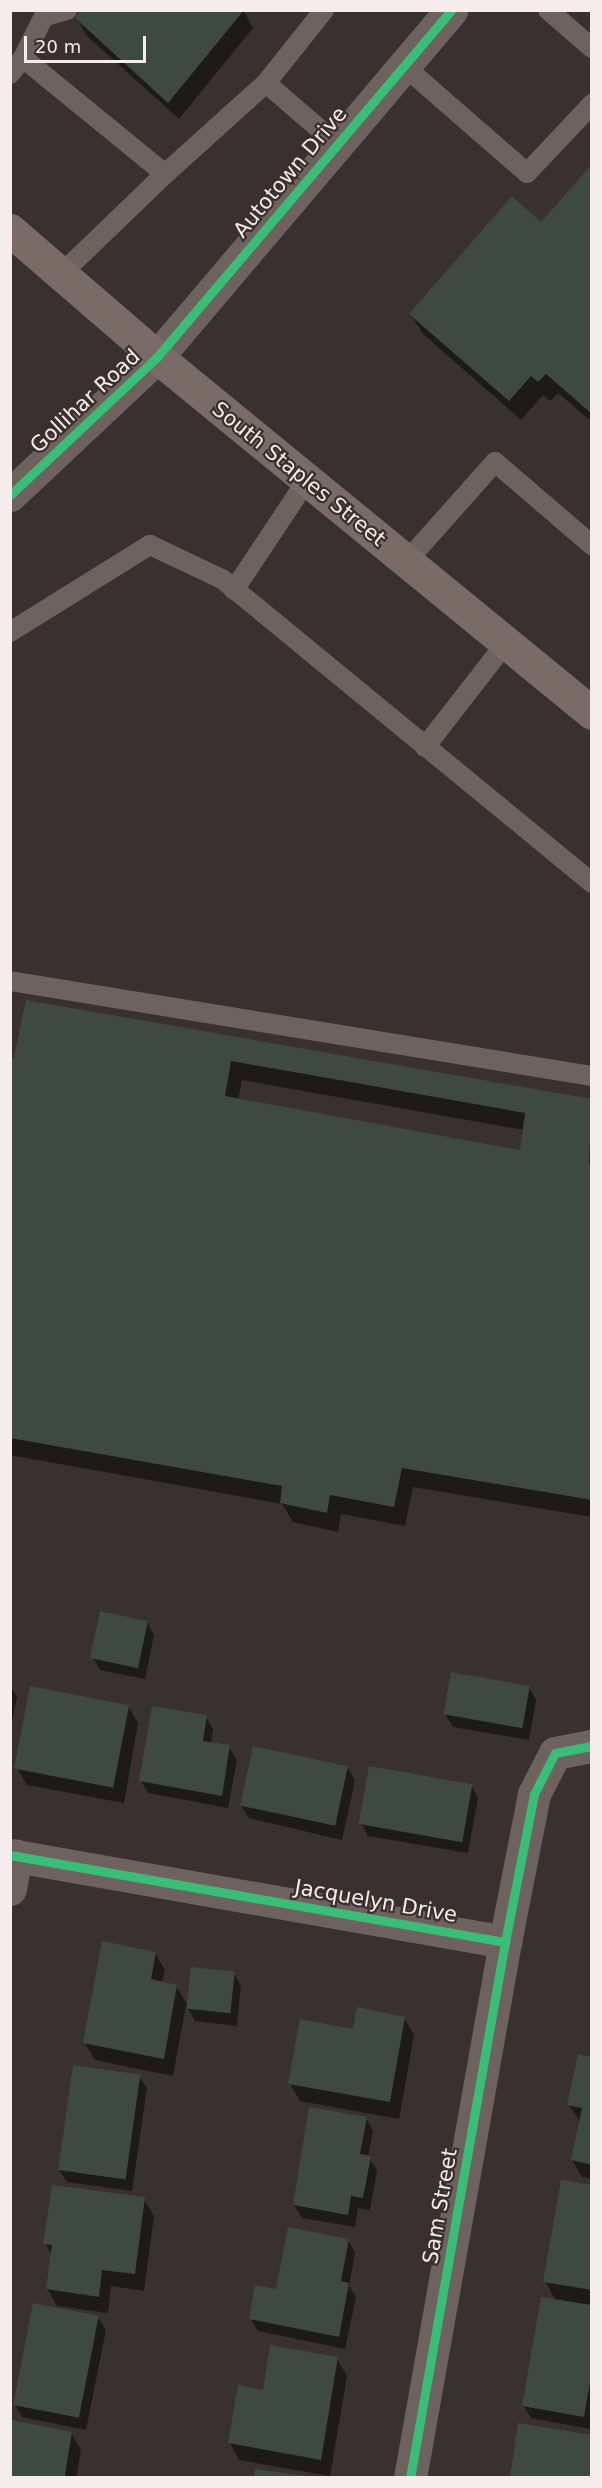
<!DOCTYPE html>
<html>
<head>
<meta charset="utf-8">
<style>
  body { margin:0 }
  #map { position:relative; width:602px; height:2488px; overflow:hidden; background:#383130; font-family:"DejaVu Sans",sans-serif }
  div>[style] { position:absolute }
  .shadow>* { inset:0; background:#0007 }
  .building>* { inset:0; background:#3e4942; transform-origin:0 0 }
  .service>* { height:20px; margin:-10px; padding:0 10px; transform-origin:10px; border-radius:10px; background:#6e625f }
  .minor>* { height:33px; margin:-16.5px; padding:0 16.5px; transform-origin:16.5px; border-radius:16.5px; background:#6e625f }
  .tertiary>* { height:33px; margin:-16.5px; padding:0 16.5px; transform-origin:16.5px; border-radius:16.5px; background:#6e625f }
  .primary>* { height:33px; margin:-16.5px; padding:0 16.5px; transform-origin:16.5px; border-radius:16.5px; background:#7a6b66 }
  .cycleway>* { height:9px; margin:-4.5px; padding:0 4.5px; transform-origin:4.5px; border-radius:4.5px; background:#3abd76 }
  span { translate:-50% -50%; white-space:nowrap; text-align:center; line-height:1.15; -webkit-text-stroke:4.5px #3b302c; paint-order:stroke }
  .street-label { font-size:21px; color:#f5edeb }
  .frame { position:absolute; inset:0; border:12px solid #f5edeb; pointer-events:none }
  .scale { position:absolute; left:24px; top:36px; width:122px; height:27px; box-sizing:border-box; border:3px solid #f5edeb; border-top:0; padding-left:8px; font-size:18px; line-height:21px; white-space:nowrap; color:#f5edeb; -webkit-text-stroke:4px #3b302c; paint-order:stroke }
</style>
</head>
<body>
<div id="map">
  <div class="shadow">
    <i style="clip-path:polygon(243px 10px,253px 28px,179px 119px,87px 36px,77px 19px)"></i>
    <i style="clip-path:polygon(592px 166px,592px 422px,558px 393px,550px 401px,543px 395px,521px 420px,423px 334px,411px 315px,541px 224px)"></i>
    <i style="clip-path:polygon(evenodd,28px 1001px,592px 1100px,592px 1517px,413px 1487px,405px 1526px,341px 1514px,338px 1532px,293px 1522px,282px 1504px,10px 1455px,10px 1059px,16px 1060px,28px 1001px,242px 1080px,524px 1130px,521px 1151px,238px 1100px,242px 1080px)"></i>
    <i style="clip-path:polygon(147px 1622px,154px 1635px,145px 1679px,100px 1670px,93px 1657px)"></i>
    <i style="clip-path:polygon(10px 1685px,17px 1697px,10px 1731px)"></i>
    <i style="clip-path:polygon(529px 1687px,536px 1700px,529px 1740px,453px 1727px,445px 1714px)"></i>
    <i style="clip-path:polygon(128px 1706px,138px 1723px,124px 1803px,27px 1785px,17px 1768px)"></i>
    <i style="clip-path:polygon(206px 1717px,213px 1729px,211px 1744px,229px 1747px,237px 1760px,228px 1808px,148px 1793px,141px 1781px)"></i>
    <i style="clip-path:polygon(348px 1768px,355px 1781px,342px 1840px,249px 1818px,241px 1806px)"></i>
    <i style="clip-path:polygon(471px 1785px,478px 1798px,468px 1853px,368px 1836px,361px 1823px)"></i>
    <i style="clip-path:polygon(155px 1953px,165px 1970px,162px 1983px,176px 1986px,188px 2006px,234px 1973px,241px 1986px,237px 2026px,195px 2021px,186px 2005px,173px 2076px,95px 2060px,85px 2043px)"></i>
    <i style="clip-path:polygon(404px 2018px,414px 2035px,399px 2119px,300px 2101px,290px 2084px)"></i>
    <i style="clip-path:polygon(592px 2059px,592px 2179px,582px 2177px,572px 2160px,580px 2122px,569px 2105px)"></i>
    <i style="clip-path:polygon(139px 2076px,147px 2088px,132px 2191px,67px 2182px,59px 2170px)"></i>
    <i style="clip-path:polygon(366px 2118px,373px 2131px,368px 2157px,377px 2170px,370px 2210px,358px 2208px,355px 2227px,302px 2218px,294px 2205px)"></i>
    <i style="clip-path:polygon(592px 2187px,592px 2423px,590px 2429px,531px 2418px,523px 2405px,556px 2301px,545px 2281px)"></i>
    <i style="clip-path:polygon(144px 2199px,154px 2216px,144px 2291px,111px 2286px,108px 2313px,57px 2306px,47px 2288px,52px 2255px,45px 2243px)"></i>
    <i style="clip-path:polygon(348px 2240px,355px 2253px,349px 2286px,356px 2297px,345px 2349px,258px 2331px,250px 2318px,277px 2290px)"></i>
    <i style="clip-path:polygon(98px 2318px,106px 2330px,86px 2430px,22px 2417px,15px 2404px)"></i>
    <i style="clip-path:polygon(337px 2359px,347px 2376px,330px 2476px,239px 2460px,230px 2443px,264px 2391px)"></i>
    <i style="clip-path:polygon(13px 2422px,71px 2433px,81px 2450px,76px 2478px,10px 2478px)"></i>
  </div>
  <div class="building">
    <i style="clip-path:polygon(81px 10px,244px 10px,168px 103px,75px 18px)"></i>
    <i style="clip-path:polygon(592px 164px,592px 414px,546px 374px,538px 382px,531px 376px,509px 401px,409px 314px,512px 196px,541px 222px)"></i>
    <i style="clip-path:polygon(evenodd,26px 1000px,592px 1099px,589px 1163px,592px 1163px,592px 1500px,402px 1468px,394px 1507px,330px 1495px,327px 1513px,280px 1503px,282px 1486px,10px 1438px,10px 1058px,14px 1058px,26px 1000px,231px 1061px,525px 1113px,520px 1150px,225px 1096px,231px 1061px)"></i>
    <i style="left:100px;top:1611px;width:49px;height:48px;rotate:12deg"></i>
    <i style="left:451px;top:1672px;width:80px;height:43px;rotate:10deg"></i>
    <i style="left:30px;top:1686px;width:101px;height:84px;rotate:11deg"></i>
    <i style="clip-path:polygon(152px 1706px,207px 1715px,203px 1741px,230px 1745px,222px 1796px,139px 1781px)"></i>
    <i style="left:253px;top:1746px;width:97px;height:61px;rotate:12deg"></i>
    <i style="left:369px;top:1766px;width:105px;height:59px;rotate:10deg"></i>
    <i style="clip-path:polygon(102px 1941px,156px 1952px,151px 1979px,177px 1985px,164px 2059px,83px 2043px)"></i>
    <i style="left:191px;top:1967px;width:44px;height:42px;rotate:6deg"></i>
    <i style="clip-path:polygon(357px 2007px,405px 2017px,390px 2102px,288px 2084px,300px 2019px,353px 2029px)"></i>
    <i style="clip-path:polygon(578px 2054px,592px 2057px,592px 2165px,571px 2160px,582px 2108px,567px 2105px)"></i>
    <i style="left:73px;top:2065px;width:68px;height:106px;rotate:8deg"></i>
    <i style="clip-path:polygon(309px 2107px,367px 2117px,360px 2154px,371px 2156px,363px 2198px,351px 2196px,348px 2215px,293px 2205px)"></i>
    <i style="clip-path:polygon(561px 2180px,592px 2185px,592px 2290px,543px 2282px)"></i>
    <i style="clip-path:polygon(52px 2185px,145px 2197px,135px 2274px,102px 2270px,99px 2297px,46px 2289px,52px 2245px,43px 2244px)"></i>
    <i style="clip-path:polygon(288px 2227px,349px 2239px,341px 2281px,349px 2283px,339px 2337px,249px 2319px,255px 2285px,276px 2289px)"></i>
    <i style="clip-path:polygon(541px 2297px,592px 2305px,592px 2371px,584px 2417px,522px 2406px)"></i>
    <i style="left:33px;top:2303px;width:67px;height:104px;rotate:11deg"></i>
    <i style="clip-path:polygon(270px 2345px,338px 2357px,321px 2460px,228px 2443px,238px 2385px,263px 2390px)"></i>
    <i style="clip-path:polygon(12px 2420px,72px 2432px,65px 2475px,70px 2478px,10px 2478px)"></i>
    <i style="clip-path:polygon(518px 2423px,592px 2435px,592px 2478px,510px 2478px)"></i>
    <i style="clip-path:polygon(255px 2469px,306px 2476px,306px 2478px,254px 2478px)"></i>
  </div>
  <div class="service">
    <i style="left:548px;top:10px;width:58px;rotate:40.8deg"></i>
    <i style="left:46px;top:16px;width:22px;rotate:-16deg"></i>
    <i style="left:23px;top:58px;width:54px;rotate:-63.4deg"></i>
    <i style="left:404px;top:66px;width:163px;rotate:41deg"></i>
    <i style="left:527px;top:173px;width:95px;rotate:-46.7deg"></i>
    <i style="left:10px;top:74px;width:21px;rotate:-51deg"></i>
    <i style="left:23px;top:58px;width:183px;rotate:39.2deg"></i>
    <i style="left:165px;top:174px;width:136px;rotate:-42deg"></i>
    <i style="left:266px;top:83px;width:94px;rotate:40.7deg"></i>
    <i style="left:266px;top:83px;width:93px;rotate:-51.5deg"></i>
    <i style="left:60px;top:275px;width:146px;rotate:-43.9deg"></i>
    <i style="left:406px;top:562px;width:134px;rotate:-48.3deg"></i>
    <i style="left:495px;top:462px;width:128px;rotate:40.6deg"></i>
    <i style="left:234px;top:590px;width:132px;rotate:-56.4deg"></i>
    <i style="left:10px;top:632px;width:165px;rotate:-31.9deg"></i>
    <i style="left:150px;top:545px;width:80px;rotate:25.3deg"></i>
    <i style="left:222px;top:579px;width:479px;rotate:39.4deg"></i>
    <i style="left:425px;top:747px;width:132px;rotate:-52.1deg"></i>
    <i style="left:10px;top:981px;width:590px;rotate:9.27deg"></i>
  </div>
  <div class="minor">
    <i style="left:157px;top:357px;width:455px;rotate:-49.7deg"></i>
    <i style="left:10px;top:1855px;width:503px;rotate:9.97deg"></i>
    <i style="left:10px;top:1889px;width:34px;rotate:-80deg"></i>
    <i style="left:410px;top:2478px;width:544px;rotate:-79.95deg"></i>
    <i style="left:505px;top:1942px;width:151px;rotate:-78.9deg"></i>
    <i style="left:534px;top:1794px;width:46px;rotate:-62.9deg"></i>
    <i style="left:555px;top:1753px;width:38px;rotate:-11deg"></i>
  </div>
  <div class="tertiary">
    <i style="left:10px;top:495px;width:202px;rotate:-43.2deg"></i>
  </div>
  <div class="primary">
    <i style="left:10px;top:230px;width:194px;rotate:40.8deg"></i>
    <i style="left:157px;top:357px;width:562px;rotate:39.3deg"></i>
  </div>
  <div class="cycleway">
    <i style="left:10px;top:495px;width:202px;rotate:-43.2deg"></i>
    <i style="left:157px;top:357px;width:455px;rotate:-49.7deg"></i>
    <i style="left:10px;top:1855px;width:503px;rotate:9.97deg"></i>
    <i style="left:410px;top:2478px;width:544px;rotate:-79.95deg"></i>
    <i style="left:505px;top:1942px;width:151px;rotate:-78.9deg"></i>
    <i style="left:534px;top:1794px;width:46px;rotate:-62.9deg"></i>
    <i style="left:555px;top:1753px;width:38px;rotate:-11deg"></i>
  </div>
  <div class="street-label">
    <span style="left:290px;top:172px;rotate:-50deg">Autotown Drive</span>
    <span style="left:85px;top:401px;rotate:-43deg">Gollihar Road</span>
    <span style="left:299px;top:474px;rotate:39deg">South Staples Street</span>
    <span style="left:376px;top:1901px;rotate:10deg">Jacquelyn Drive</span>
    <span style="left:440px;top:2206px;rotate:-80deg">Sam Street</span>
  </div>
  <div class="frame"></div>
  <div class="scale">20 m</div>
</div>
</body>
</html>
